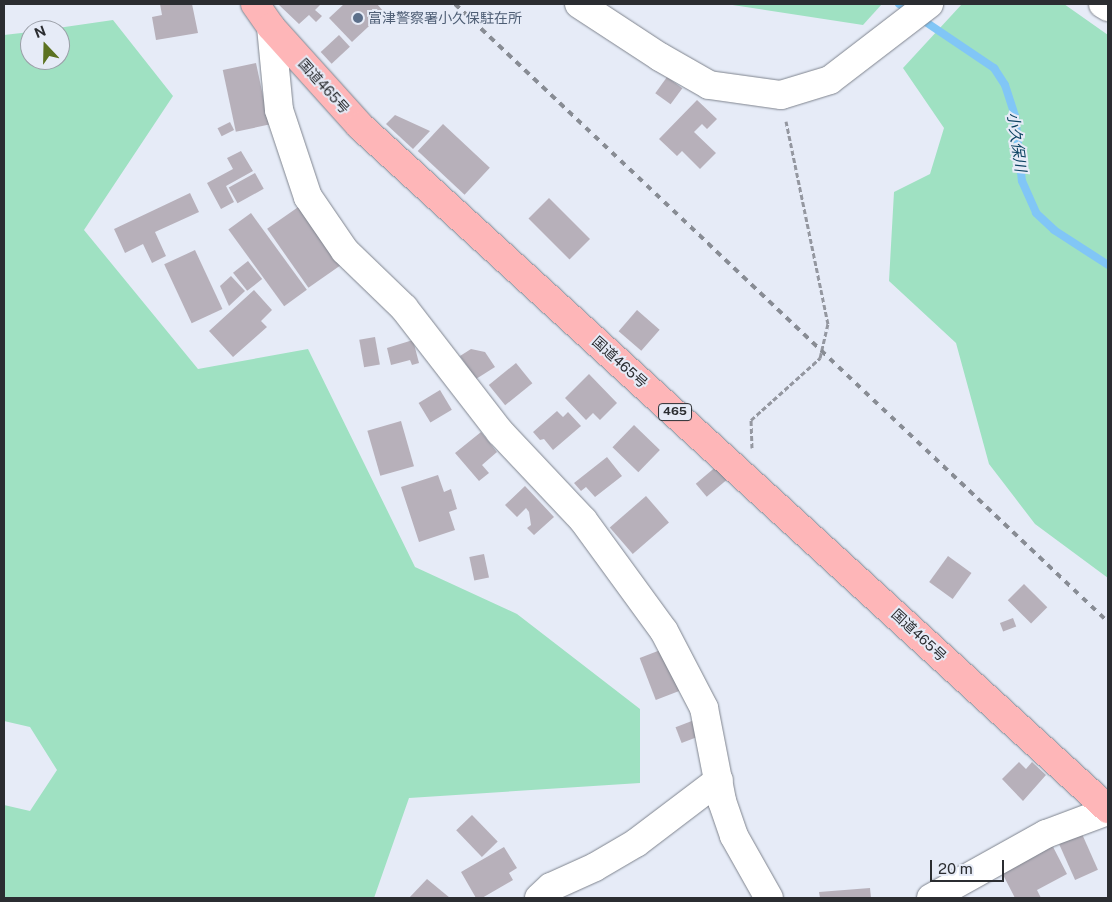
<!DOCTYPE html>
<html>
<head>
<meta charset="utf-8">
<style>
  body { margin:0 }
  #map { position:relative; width:1112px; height:902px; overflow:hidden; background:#e6ebf7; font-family:"Public Sans","Noto Sans JP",sans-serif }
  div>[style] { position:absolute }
  .green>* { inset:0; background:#9fe1c2 }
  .stream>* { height:8px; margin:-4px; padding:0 4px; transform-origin:4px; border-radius:4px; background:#81c6f6 }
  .building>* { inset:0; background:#b7b0ba; transform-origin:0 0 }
  .path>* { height:3px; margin-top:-1.5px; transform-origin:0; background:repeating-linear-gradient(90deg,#9497a0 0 5px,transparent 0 7.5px) }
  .roads { filter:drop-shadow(0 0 1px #7f848e) drop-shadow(0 0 1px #7f848e) }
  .minor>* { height:28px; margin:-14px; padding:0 14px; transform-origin:14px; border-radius:14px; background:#fff }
  .highway>* { height:28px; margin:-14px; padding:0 14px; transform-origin:14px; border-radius:14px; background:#feb6b8 }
  .rail>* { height:4px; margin-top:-2px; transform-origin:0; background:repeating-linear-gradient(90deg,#888c94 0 6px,transparent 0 12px) }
  .dots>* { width:14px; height:14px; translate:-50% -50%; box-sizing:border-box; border:2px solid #e6ebf7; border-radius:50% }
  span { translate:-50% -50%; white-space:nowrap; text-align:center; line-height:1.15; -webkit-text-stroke:4px #e6ebf7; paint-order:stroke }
  .shield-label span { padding:1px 4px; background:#e6ebf7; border:1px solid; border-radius:4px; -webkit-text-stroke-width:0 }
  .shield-label { font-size:12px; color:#2b2d31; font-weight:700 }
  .service-label { font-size:14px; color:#4e5e75 }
  .left { translate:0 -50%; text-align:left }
  .street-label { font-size:14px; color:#2b2d31 }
  .water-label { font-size:15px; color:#0d4362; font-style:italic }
  .frame { position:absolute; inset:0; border:5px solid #2b2d31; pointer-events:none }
  .north { position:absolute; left:20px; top:20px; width:50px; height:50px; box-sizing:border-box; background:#e6ebf7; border:1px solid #9b9fa8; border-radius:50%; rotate:339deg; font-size:14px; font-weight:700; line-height:20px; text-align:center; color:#2b2d31 }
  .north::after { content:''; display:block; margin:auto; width:18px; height:22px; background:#5c7222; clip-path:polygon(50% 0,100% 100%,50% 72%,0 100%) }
  .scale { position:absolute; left:930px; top:860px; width:74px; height:22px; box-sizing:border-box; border:2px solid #2b2d31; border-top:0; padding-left:6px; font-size:15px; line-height:18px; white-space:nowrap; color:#2b2d31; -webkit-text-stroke:4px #e6ebf7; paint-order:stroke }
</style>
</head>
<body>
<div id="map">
  <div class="green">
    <i style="clip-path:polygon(726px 4px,882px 4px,863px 25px)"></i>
    <i style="clip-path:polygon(962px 4px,1064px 4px,1108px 35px,1108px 578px,1035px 524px,989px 464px,956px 343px,889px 281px,894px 192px,930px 174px,944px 128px,903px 68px)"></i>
    <i style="clip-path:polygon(113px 20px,173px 96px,84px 230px,198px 369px,308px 349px,415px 567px,517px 614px,640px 709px,640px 783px,409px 798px,374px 898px,4px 898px,4px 805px,30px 811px,57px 770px,30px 727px,4px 721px,4px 35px,30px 32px,30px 60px,60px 60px,60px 30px,44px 30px)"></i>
  </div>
  <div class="stream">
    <i style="left:899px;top:4px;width:115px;rotate:34deg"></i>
    <i style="left:994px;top:68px;width:20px;rotate:57deg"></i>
    <i style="left:1005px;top:85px;width:33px;rotate:72deg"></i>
    <i style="left:1015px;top:116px;width:65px;rotate:83.9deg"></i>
    <i style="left:1022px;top:181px;width:35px;rotate:66deg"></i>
    <i style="left:1036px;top:213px;width:25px;rotate:43deg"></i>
    <i style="left:1054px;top:230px;width:64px;rotate:32.9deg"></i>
  </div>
  <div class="building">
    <i style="clip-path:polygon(160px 4px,192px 4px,198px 33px,156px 40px,152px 17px,162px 15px)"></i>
    <i style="clip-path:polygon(278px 4px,321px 4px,315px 10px,322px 16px,316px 22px,309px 15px,299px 24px)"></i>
    <i style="clip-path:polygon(344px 4px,377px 4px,384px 12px,352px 42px,329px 18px)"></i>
    <i style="left:339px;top:35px;width:16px;height:25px;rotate:47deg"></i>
    <i style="left:256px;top:63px;width:63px;height:34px;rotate:78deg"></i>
    <i style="left:667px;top:77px;width:19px;height:20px;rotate:36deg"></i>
    <i style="clip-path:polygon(697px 100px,717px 119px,707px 129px,702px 124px,694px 132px,716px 153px,700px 169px,682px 151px,677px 156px,659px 139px)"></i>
    <i style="clip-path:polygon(395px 115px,430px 131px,413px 149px,386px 124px)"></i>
    <i style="left:230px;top:122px;width:9px;height:14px;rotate:63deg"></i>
    <i style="left:443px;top:124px;width:64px;height:37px;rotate:43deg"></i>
    <i style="clip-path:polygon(241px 151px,253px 171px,226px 186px,234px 202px,221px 209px,207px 183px,233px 169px,227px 158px)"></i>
    <i style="left:255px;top:173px;width:18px;height:30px;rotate:61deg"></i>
    <i style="clip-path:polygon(190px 193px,199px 212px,155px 232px,166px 256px,152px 263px,143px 244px,125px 253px,114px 229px)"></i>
    <i style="left:549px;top:198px;width:58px;height:29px;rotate:45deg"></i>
    <i style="left:304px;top:203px;width:72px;height:45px;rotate:55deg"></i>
    <i style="left:251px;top:213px;width:95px;height:28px;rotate:54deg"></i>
    <i style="left:195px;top:250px;width:65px;height:34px;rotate:65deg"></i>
    <i style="left:248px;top:261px;width:23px;height:19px;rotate:52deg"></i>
    <i style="clip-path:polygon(231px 276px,245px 291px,229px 306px,220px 286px)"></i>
    <i style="clip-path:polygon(254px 290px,272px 310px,261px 321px,267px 327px,233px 357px,209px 331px)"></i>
    <i style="left:637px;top:310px;width:30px;height:28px;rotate:41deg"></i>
    <i style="left:375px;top:337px;width:28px;height:16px;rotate:80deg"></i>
    <i style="clip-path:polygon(413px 340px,419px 363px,412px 365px,410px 360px,391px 365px,387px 348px)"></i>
    <i style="clip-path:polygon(471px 349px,485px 352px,495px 367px,476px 379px,460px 356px)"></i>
    <i style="left:516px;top:363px;width:26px;height:35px;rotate:51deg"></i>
    <i style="clip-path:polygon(589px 374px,617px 403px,600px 420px,593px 413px,586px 420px,565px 398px)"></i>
    <i style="left:440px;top:390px;width:23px;height:25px;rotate:59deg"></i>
    <i style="clip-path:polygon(557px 411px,563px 417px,568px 412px,581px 426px,553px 450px,544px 439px,540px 440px,533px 432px)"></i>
    <i style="left:401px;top:421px;width:47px;height:35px;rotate:74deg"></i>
    <i style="left:634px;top:425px;width:36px;height:31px;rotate:44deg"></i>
    <i style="clip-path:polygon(481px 432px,497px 452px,482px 465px,489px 473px,479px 481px,455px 453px)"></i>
    <i style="clip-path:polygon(607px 457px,622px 476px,595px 497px,586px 487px,581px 491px,574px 483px)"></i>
    <i style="left:718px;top:465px;width:17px;height:29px;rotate:50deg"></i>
    <i style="clip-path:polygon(438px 475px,444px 492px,451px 489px,457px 509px,449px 512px,455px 530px,419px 542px,401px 487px)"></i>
    <i style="clip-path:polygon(525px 486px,554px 517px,534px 535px,527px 528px,531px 525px,529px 512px,526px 508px,517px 517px,505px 505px)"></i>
    <i style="left:646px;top:496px;width:35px;height:48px;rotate:49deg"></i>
    <i style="left:484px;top:554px;width:24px;height:15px;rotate:78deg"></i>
    <i style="left:948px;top:556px;width:29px;height:32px;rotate:36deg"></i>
    <i style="left:1024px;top:584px;width:33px;height:23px;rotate:45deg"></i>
    <i style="left:1013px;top:618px;width:9px;height:14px;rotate:69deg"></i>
    <i style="left:663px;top:649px;width:45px;height:25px;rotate:69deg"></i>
    <i style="left:697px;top:719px;width:17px;height:23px;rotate:69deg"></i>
    <i style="clip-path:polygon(1019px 762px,1026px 769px,1032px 762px,1046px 775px,1023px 801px,1002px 779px)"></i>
    <i style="left:472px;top:815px;width:37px;height:22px;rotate:46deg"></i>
    <i style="left:1078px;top:825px;width:49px;height:25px;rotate:66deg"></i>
    <i style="clip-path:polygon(1049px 839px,1067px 874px,1037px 890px,1041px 898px,1015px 898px,999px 867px)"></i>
    <i style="clip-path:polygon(504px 847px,517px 868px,509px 873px,513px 880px,482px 898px,476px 898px,461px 872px)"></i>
    <i style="clip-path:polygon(427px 879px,450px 898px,409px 898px)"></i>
    <i style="clip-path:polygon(870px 888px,871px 898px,820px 898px,819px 892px)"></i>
  </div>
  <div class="path">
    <i style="left:752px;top:448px;width:28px;rotate:-92deg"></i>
    <i style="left:751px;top:420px;width:93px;rotate:-41.9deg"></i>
    <i style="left:820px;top:358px;width:35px;rotate:-77deg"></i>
    <i style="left:828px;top:324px;width:207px;rotate:-101.7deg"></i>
  </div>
  <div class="roads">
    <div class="minor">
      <i style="left:579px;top:4px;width:97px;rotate:33.2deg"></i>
      <i style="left:660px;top:57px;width:56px;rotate:29.7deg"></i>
      <i style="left:709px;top:85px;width:73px;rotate:7.9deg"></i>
      <i style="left:781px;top:95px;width:51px;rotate:-17deg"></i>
      <i style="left:830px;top:80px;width:125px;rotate:-37.5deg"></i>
      <i style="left:1103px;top:4px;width:6px;rotate:31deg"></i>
      <i style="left:271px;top:27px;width:83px;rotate:84.5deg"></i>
      <i style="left:279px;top:110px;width:92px;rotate:71.6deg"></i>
      <i style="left:308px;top:197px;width:65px;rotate:55.6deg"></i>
      <i style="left:345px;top:251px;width:82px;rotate:44deg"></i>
      <i style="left:404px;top:308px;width:157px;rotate:52.3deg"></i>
      <i style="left:500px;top:432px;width:121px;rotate:46.7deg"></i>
      <i style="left:583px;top:520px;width:137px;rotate:53.9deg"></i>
      <i style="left:664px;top:631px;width:87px;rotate:62.5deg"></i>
      <i style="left:704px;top:708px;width:95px;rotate:79deg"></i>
      <i style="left:722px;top:801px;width:37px;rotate:71deg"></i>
      <i style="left:734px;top:836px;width:71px;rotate:60.6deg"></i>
      <i style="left:539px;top:898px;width:16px;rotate:-43deg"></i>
      <i style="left:551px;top:887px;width:48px;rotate:-24.4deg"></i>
      <i style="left:595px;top:867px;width:48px;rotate:-30.3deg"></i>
      <i style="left:636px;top:843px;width:104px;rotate:-37.2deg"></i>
      <i style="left:931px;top:898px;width:132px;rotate:-29.1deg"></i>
      <i style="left:1046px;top:834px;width:66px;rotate:-20.4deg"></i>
    </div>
    <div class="highway">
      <i style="left:255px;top:4px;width:28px;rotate:55deg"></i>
      <i style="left:271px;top:27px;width:133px;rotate:48deg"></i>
      <i style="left:360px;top:126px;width:1013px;rotate:42.4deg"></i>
    </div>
  </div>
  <div class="rail">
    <i style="left:455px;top:4px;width:899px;rotate:43.42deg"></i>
  </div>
  <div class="dots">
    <i style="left:358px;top:18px;background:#5c6f8a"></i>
  </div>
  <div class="shield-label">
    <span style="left:675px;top:412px">465</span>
  </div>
  <div class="service-label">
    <span class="left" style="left:368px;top:18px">富津警察署小久保駐在所</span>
  </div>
  <div class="street-label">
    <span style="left:324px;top:86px;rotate:48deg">国道465号</span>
    <span style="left:620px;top:362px;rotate:42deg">国道465号</span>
    <span style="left:919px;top:635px;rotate:43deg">国道465号</span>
  </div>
  <div class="water-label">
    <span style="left:1017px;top:142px;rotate:82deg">小久保川</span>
  </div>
  <div class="frame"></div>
  <div class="north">N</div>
  <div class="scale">20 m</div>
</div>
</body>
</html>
